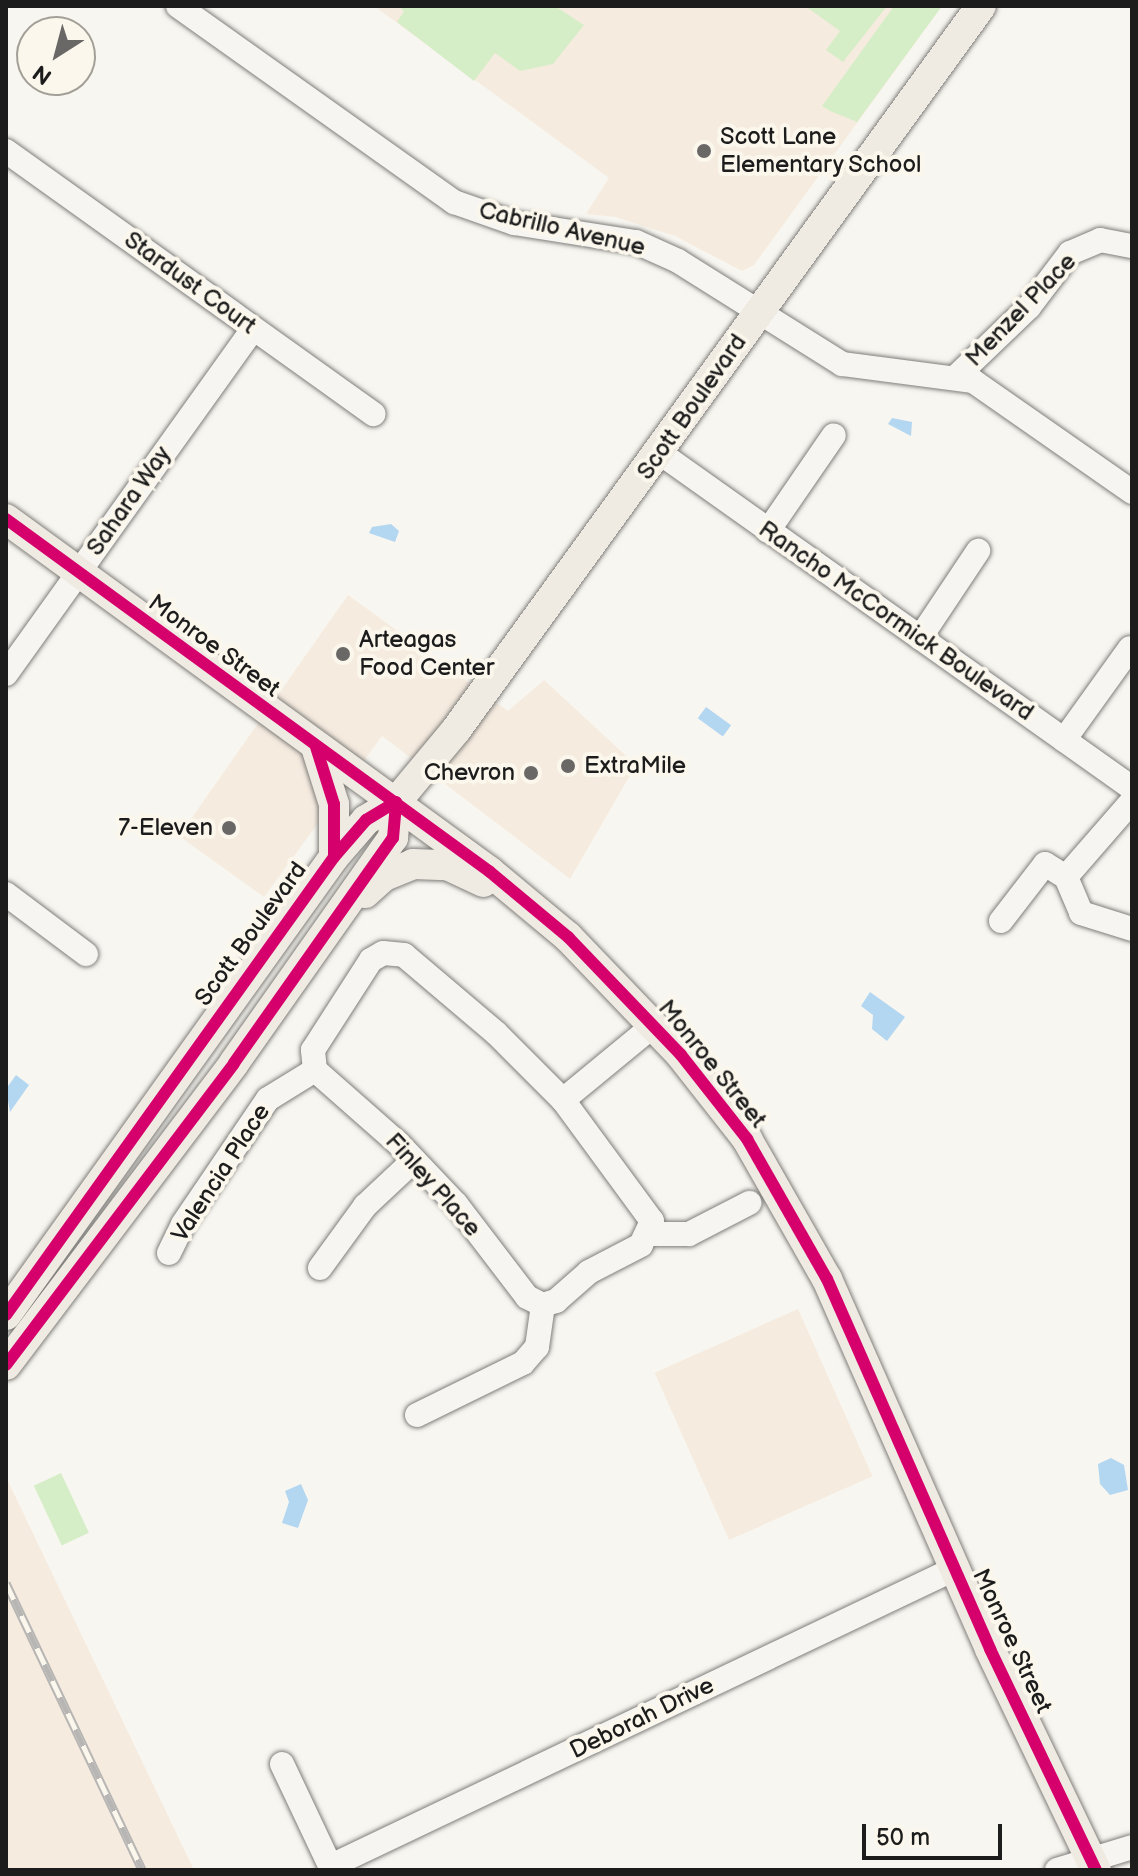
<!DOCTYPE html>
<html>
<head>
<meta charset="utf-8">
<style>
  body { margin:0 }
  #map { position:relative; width:1138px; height:1876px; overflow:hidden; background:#f8f6f0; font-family:"Balsamiq Sans",sans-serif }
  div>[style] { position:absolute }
  .built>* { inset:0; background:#f6ebdf; transform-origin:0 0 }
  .green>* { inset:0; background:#d6eec7; transform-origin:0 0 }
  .water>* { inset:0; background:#b3d6f1; transform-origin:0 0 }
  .roads { filter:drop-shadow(0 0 2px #7f7e7b) drop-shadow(0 0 2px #7f7e7b) }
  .minor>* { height:24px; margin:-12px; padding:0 12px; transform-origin:12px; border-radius:12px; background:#f6f5f1 }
  .major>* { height:30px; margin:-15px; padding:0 15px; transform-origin:15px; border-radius:15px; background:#f0ebe2 }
  .rail>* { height:9px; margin-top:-4.5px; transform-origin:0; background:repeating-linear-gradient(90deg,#fbf7ec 0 18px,#b7b6b4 0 36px); box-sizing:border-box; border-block:2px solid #b7b6b4 }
  .cycleway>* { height:12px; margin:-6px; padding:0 6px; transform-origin:6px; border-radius:6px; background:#d6006c }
  .dots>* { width:22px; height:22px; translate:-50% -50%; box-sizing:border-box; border:4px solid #fbf7ec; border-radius:50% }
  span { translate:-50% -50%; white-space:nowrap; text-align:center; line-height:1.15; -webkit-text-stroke:8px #fbf7ec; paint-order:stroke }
  .poi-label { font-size:24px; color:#1c1c1c }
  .left { translate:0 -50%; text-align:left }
  .right { translate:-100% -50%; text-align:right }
  .street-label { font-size:24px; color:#1c1c1c }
  .frame { position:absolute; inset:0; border:8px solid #1c1c1c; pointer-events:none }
  .north { position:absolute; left:16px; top:16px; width:80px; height:80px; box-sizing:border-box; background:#fbf7ec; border:2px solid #a29f99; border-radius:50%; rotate:216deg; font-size:22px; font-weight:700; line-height:32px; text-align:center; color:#1c1c1c }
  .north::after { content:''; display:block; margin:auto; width:28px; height:36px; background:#696866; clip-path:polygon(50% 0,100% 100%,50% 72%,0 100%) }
  .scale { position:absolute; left:862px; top:1824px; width:140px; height:36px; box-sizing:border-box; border:4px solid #1c1c1c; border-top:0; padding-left:10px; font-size:24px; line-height:28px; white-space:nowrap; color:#1c1c1c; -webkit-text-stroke:6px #fbf7ec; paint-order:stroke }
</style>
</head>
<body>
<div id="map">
  <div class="built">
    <i style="clip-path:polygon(374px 6px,942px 6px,754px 265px,742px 271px,675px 236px,615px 217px,586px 214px,609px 178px)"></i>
    <i style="clip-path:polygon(348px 595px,508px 711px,544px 680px,636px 765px,570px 879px,382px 736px,264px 897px,179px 836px)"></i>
    <i style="left:798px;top:1309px;width:183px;height:157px;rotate:66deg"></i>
    <i style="clip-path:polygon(6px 1477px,194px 1870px,6px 1870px)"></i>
  </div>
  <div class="green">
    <i style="clip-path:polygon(398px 6px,555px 6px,584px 25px,553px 64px,520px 71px,495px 53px,474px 81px,397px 22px,404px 11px)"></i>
    <i style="clip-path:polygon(805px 6px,887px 6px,843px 62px,826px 50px,840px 31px)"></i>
    <i style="clip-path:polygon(894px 6px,942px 6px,857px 122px,830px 111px,822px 106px)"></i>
    <i style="left:61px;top:1473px;width:66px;height:30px;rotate:65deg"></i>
  </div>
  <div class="water">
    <i style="clip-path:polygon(892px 418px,912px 422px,911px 436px,888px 424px)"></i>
    <i style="clip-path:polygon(391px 524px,399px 531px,395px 542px,369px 533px,372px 527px)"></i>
    <i style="left:706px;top:707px;width:31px;height:14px;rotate:36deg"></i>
    <i style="clip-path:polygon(870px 992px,905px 1017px,887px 1041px,872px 1029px,873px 1015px,861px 1006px)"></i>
    <i style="clip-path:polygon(16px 1075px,29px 1085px,10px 1112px,6px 1089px)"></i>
    <i style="clip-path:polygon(1111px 1458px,1124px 1465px,1128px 1490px,1110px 1495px,1100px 1484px,1098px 1464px)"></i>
    <i style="clip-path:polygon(301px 1484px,308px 1500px,298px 1528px,282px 1523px,289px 1502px,285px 1491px)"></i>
  </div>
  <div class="roads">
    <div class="minor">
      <i style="left:178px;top:6px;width:339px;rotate:35.4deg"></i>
      <i style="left:454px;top:202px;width:64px;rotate:19.3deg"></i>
      <i style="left:514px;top:223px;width:123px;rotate:8.9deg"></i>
      <i style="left:636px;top:242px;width:46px;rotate:24.3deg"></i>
      <i style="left:678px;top:261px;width:194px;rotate:32.1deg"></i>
      <i style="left:842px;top:364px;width:132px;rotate:7.4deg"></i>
      <i style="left:973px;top:381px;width:194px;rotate:34.9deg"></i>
      <i style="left:6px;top:151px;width:452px;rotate:35.6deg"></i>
      <i style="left:957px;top:376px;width:100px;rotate:-43.8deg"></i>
      <i style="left:1029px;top:307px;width:68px;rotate:-52.8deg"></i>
      <i style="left:1070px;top:253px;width:33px;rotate:-23deg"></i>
      <i style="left:1100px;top:240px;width:33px;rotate:11deg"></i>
      <i style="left:660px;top:453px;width:579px;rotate:35.37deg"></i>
      <i style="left:768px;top:531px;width:116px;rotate:-55.5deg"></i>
      <i style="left:920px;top:638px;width:105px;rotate:-56.3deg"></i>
      <i style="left:6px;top:674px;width:424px;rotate:-54.4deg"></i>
      <i style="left:1064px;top:740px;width:113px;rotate:-54.3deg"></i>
      <i style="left:1132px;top:801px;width:101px;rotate:131deg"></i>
      <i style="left:1066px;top:877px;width:39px;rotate:67deg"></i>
      <i style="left:1081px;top:913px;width:53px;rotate:17.4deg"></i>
      <i style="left:6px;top:894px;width:100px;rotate:36.9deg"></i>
      <i style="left:1001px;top:921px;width:72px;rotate:-52.3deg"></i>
      <i style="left:1045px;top:864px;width:25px;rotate:32deg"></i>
      <i style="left:315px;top:1070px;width:20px;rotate:-96deg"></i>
      <i style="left:313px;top:1050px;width:107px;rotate:-57.2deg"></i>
      <i style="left:371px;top:960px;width:14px;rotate:-30deg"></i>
      <i style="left:383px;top:953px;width:21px;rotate:5deg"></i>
      <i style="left:404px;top:955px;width:121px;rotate:40.3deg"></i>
      <i style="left:496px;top:1033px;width:95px;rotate:45deg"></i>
      <i style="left:563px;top:1100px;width:150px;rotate:53.7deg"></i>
      <i style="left:652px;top:1221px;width:26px;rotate:115deg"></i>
      <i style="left:641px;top:1245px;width:59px;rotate:152.6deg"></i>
      <i style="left:589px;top:1272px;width:44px;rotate:138.7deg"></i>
      <i style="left:556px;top:1301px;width:14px;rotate:163deg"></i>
      <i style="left:315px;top:1070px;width:112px;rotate:41.4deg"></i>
      <i style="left:399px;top:1144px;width:83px;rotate:46.5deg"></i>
      <i style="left:456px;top:1204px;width:117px;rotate:52.6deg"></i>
      <i style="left:527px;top:1297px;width:18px;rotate:27deg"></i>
      <i style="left:563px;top:1100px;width:118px;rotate:-39.5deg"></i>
      <i style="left:648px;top:1234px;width:41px"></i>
      <i style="left:689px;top:1234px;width:68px;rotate:-27.3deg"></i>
      <i style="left:169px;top:1253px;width:32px;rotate:-64deg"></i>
      <i style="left:183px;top:1224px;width:151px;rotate:-55.8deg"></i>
      <i style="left:268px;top:1099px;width:55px;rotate:-31.7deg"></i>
      <i style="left:320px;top:1268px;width:77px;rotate:-54deg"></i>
      <i style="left:365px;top:1206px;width:67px;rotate:-43.2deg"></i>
      <i style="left:417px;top:1415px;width:118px;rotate:-26.1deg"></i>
      <i style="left:523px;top:1363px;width:21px;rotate:-49deg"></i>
      <i style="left:537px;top:1347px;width:42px;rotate:-81.9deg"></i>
      <i style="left:282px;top:1764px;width:117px;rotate:64.7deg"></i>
      <i style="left:331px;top:1866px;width:690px;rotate:-25.49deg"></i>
      <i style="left:1057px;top:1870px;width:78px;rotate:-17deg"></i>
    </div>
    <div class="major">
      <i style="left:6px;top:519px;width:599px;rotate:36.1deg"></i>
      <i style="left:490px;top:872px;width:102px;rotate:39.8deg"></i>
      <i style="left:568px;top:937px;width:163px;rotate:46.2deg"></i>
      <i style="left:681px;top:1055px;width:107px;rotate:51.8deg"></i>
      <i style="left:747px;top:1139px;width:161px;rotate:60.3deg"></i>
      <i style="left:827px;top:1279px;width:404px;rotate:66.2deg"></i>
      <i style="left:990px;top:1649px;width:245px;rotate:64.4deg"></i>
      <i style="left:316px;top:747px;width:60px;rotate:72.5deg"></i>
      <i style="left:334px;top:804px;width:53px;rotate:90deg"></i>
      <i style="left:365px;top:893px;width:25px;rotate:-42deg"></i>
      <i style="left:384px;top:876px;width:31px;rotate:-22deg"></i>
      <i style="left:413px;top:864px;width:34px;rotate:2deg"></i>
      <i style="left:447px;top:865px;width:40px;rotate:25deg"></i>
      <i style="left:6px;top:1315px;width:563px;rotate:-54.39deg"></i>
      <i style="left:334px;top:857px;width:49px;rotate:-49.1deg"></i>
      <i style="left:366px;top:820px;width:35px;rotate:-31deg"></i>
      <i style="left:396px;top:802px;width:94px;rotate:-50.2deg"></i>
      <i style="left:456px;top:730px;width:894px;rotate:-54.05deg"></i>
      <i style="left:6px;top:1365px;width:378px;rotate:-52.9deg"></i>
      <i style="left:234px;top:1063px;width:276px;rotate:-54.8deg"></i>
      <i style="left:393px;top:838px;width:36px;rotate:-85deg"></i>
    </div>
  </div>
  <div class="rail">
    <i style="left:6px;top:1583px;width:318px;rotate:64.6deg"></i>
  </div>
  <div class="cycleway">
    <i style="left:6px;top:519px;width:599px;rotate:36.1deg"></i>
    <i style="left:490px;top:872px;width:102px;rotate:39.8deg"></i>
    <i style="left:568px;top:937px;width:163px;rotate:46.2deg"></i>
    <i style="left:681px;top:1055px;width:107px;rotate:51.8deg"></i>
    <i style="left:747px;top:1139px;width:161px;rotate:60.3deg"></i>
    <i style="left:827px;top:1279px;width:404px;rotate:66.2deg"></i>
    <i style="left:990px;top:1649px;width:245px;rotate:64.4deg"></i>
    <i style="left:316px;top:747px;width:60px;rotate:72.5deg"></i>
    <i style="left:334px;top:804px;width:53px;rotate:90deg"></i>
    <i style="left:6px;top:1315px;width:563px;rotate:-54.39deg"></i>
    <i style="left:334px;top:857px;width:49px;rotate:-49.1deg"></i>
    <i style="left:366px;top:820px;width:35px;rotate:-31deg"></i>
    <i style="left:6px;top:1365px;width:378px;rotate:-52.9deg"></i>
    <i style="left:234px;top:1063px;width:276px;rotate:-54.8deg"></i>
    <i style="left:393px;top:838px;width:36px;rotate:-85deg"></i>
  </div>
  <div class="dots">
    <i style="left:704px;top:151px;background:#696866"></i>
    <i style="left:343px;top:654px;background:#696866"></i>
    <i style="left:568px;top:766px;background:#696866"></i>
    <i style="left:531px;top:773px;background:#696866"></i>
    <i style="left:229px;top:828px;background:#696866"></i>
  </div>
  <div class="poi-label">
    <span class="left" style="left:720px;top:151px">Scott Lane<br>Elementary School</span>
    <span class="left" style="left:359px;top:654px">Arteagas<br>Food Center</span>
    <span class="left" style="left:584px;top:766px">ExtraMile</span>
    <span class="right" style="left:515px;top:773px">Chevron</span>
    <span class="right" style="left:213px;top:828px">7-Eleven</span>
  </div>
  <div class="street-label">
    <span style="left:562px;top:229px;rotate:13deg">Cabrillo Avenue</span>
    <span style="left:190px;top:283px;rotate:36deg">Stardust Court</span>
    <span style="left:1021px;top:310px;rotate:-46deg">Menzel Place</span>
    <span style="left:692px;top:407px;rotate:-55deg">Scott Boulevard</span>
    <span style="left:129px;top:501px;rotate:-55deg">Sahara Way</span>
    <span style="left:896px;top:621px;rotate:35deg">Rancho McCormick Boulevard</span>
    <span style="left:214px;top:646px;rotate:36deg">Monroe Street</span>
    <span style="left:251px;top:934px;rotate:-54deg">Scott Boulevard</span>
    <span style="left:712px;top:1064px;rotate:51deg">Monroe Street</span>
    <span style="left:221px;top:1173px;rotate:-57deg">Valencia Place</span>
    <span style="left:433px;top:1185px;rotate:48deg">Finley Place</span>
    <span style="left:1012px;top:1641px;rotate:65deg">Monroe Street</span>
    <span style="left:642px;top:1718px;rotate:-26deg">Deborah Drive</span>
  </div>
  <div class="frame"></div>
  <div class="north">N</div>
  <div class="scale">50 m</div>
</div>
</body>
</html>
